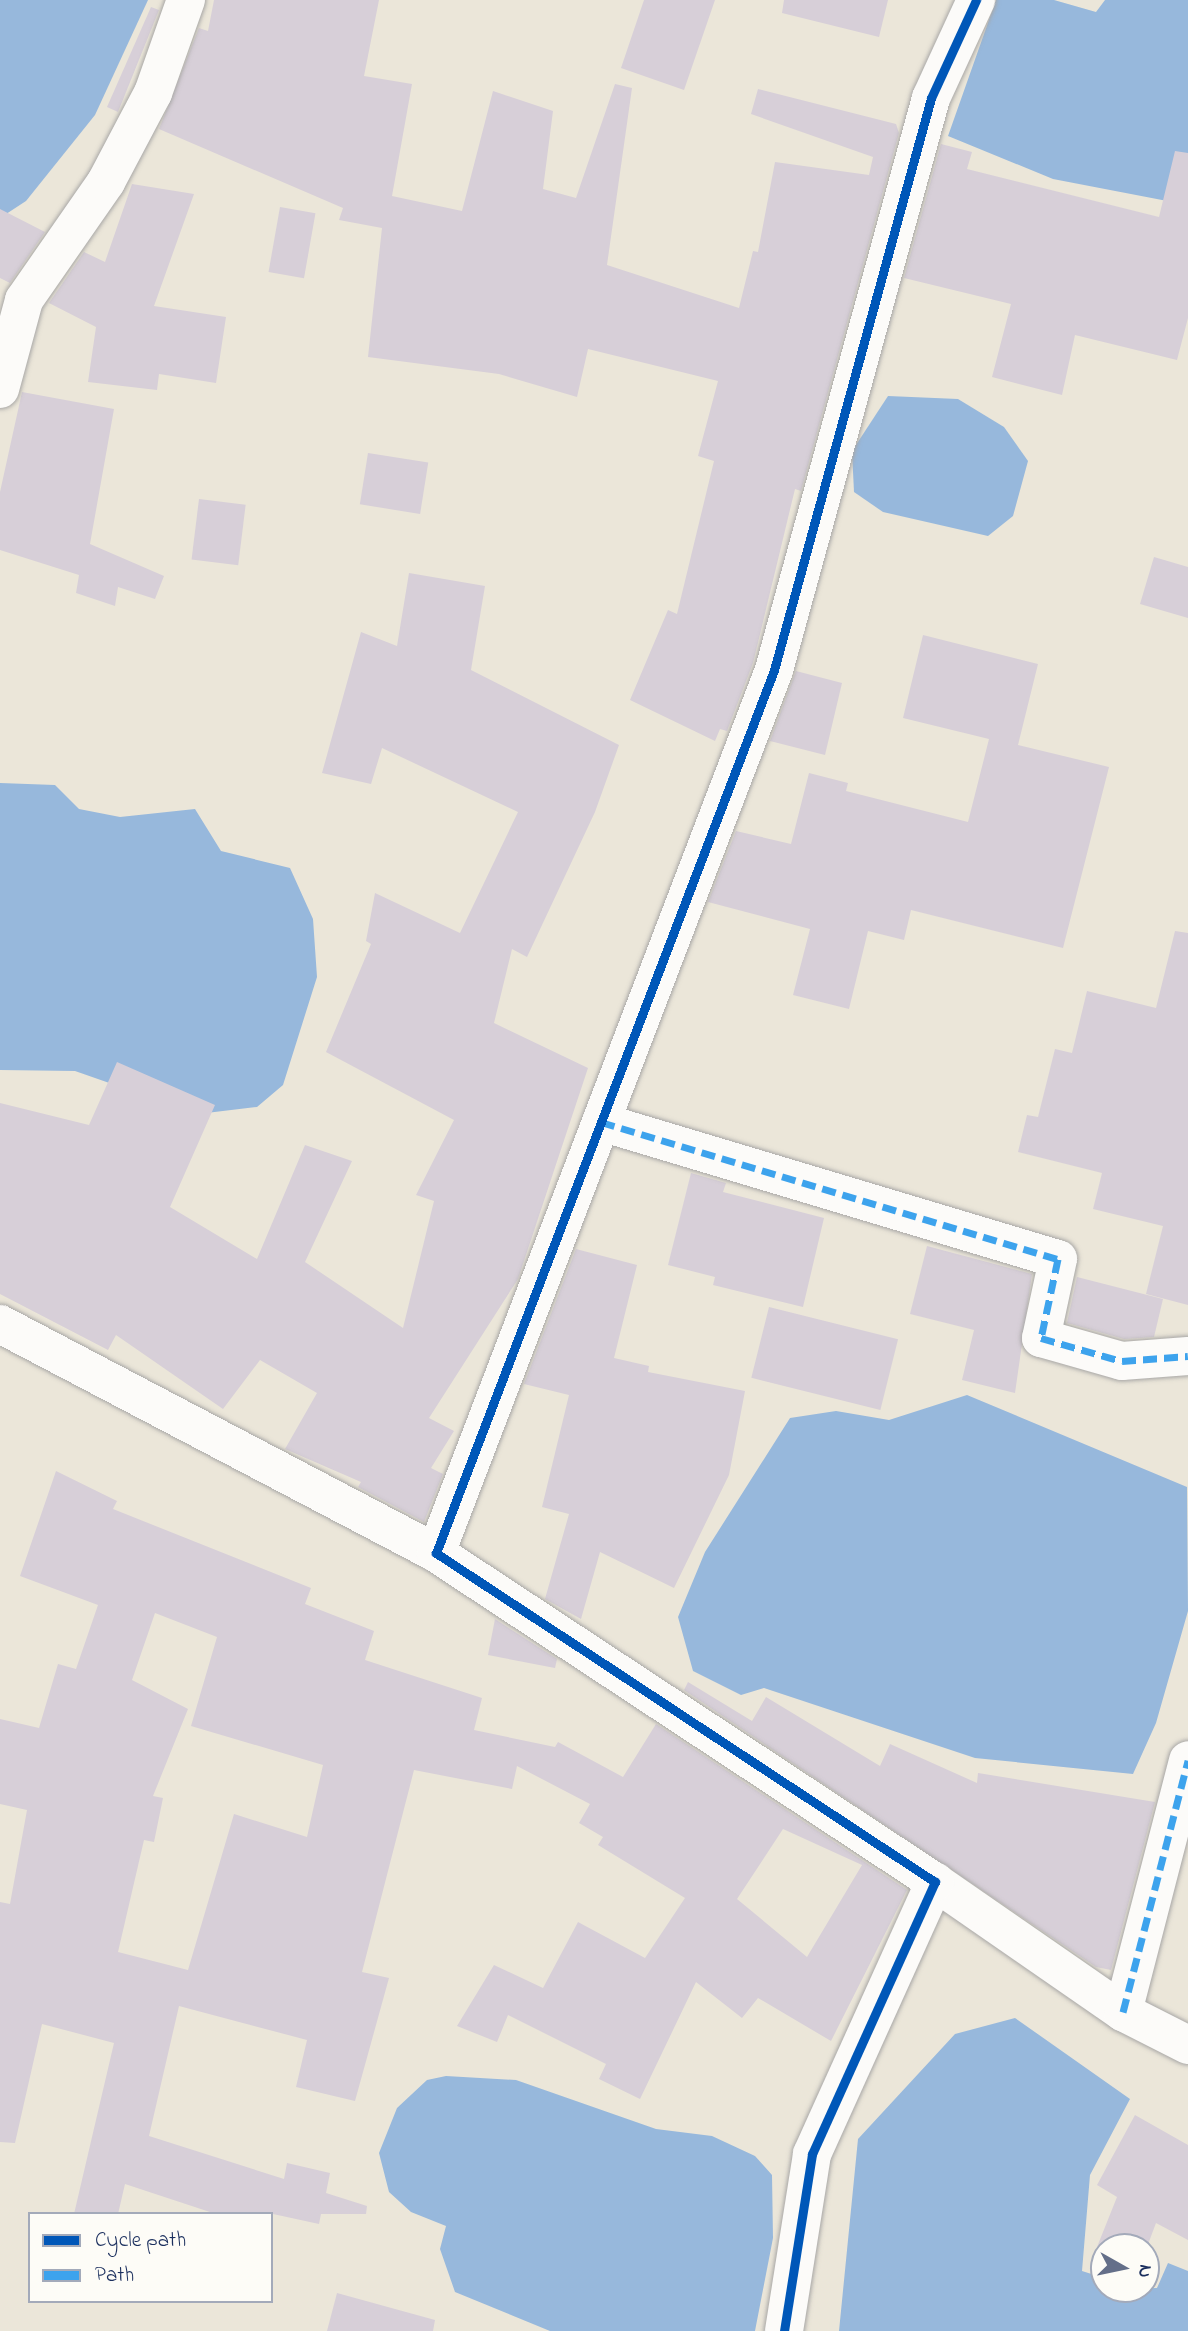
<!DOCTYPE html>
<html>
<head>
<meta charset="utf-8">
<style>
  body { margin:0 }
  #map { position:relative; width:1188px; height:2331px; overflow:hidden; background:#ebe6d9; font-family:"Indie Flower",sans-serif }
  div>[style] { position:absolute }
  .water>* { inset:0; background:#97b8dc }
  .building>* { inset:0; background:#d7cfd8; transform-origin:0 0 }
  .roads { filter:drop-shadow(0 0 2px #a8a7a6) drop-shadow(0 0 2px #a8a7a6) }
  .street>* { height:38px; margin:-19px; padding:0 19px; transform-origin:19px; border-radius:19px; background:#fcfbf9 }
  .quiet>* { height:7px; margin-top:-3.5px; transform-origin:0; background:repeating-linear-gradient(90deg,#3da3ed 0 14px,transparent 0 21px) }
  .cycleway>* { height:9px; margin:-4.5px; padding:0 4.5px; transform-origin:4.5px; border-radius:4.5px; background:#0057b8 }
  span { translate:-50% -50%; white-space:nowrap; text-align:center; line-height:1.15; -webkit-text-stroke:5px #fdfcf7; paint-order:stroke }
  .legend { position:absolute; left:28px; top:2212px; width:245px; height:91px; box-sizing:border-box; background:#fdfcf7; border:2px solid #a3aaba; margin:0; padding:9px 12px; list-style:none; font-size:21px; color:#1b2f5e }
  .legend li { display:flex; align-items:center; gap:14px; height:35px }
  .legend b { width:35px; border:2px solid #a3aaba }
  .north { position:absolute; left:1090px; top:2233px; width:70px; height:70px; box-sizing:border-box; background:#fdfcf7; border:2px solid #a3aaba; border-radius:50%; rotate:99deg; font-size:19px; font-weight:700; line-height:28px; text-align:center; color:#1b2f5e }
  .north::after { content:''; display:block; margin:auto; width:24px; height:32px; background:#646f89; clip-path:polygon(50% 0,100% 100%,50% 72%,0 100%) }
</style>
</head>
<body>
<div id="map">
  <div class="water">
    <i style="clip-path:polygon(0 0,148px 0,95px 115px,26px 201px,0 218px)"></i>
    <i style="clip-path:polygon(996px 0,1054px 0,1096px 12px,1105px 0,1188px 0,1188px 205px,1053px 179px,948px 136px)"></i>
    <i style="clip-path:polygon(888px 396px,958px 399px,1004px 427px,1028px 461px,1013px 516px,988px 536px,883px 512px,854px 492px,852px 451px)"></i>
    <i style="clip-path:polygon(0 783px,55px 785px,79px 809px,120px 817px,195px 809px,221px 851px,290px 868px,313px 919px,317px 977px,283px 1085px,257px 1107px,198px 1114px,75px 1071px,0 1070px)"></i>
    <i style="clip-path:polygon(967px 1395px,1187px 1487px,1188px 1611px,1156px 1723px,1133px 1774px,975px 1758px,764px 1688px,741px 1695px,693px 1671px,678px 1617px,705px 1552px,790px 1418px,836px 1411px,889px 1420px)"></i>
    <i style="clip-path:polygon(1015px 2018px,1130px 2099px,1090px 2175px,1082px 2271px,1104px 2278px,1104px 2289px,1157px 2288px,1168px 2263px,1188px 2271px,1188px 2331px,839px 2331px,858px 2139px,955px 2034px)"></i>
    <i style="clip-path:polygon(446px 2076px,516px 2080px,656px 2129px,712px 2136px,755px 2156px,772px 2175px,773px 2238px,755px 2331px,550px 2331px,455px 2292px,440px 2249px,446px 2226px,411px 2212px,389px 2192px,379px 2153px,397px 2108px,427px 2080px)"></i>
  </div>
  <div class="building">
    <i style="clip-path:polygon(214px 0,379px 0,364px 76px,412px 84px,392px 196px,462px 211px,493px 91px,553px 111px,543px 189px,576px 198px,615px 84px,632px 88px,607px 265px,739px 308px,753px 251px,758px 252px,775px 162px,869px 175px,873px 157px,751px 114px,758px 89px,896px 124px,899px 133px,801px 491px,795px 489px,753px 663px,727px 731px,720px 729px,715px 741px,630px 700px,668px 610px,677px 614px,714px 461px,698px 456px,718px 381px,588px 349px,577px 397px,499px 374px,368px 357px,382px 228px,339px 220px,343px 208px,159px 129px,199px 28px,208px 31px)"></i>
    <i style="clip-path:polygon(644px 0,715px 0,684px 90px,621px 68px)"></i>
    <i style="clip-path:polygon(784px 0,888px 0,879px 37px,782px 13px)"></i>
    <i style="clip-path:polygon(151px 7px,159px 10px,118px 112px,107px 107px)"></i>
    <i style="clip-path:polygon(941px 144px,972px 152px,967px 169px,1159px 217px,1175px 151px,1188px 153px,1188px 318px,1177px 360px,1075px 335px,1062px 395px,992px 377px,1011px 304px,904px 278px)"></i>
    <i style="clip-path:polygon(132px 184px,194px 194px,154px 306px,226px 317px,216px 383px,159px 374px,157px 390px,88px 382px,96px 327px,49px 303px,84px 252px,105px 262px)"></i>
    <i style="left:280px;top:207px;width:36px;height:66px;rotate:10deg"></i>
    <i style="clip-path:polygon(0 209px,45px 232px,10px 283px,0 278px)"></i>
    <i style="clip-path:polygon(22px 392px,114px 409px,90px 544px,164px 576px,155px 599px,118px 587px,115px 606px,76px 593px,79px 575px,0 550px,0 492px)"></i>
    <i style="left:368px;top:453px;width:61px;height:52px;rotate:9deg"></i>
    <i style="left:199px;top:499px;width:47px;height:61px;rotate:7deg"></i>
    <i style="clip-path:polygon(1154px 557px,1188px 567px,1188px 618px,1140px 604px)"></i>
    <i style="clip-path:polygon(409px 573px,485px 586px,471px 670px,619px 745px,595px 812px,527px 957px,512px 949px,494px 1023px,588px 1068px,518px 1279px,429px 1418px,454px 1431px,431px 1468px,443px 1474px,424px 1522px,358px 1487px,361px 1482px,285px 1449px,317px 1393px,260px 1360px,223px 1409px,116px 1335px,108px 1350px,0 1294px,0 1103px,89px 1125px,117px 1062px,215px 1105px,170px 1207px,257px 1259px,305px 1145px,352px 1161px,305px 1262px,403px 1328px,434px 1201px,416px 1195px,454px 1120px,326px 1052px,371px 944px,366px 941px,375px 893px,460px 933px,518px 812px,382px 748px,371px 784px,322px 773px,361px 632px,397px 646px)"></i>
    <i style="clip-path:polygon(923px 635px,1038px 664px,1018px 745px,1109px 767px,1063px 948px,911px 910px,904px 940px,868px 931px,849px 1009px,793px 995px,810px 929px,708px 902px,736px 831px,791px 844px,809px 773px,848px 783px,846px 791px,968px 822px,989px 739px,903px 718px)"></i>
    <i style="clip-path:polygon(796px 671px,842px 683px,825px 755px,770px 741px)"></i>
    <i style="clip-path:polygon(1175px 931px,1188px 933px,1188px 1305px,1146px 1294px,1163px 1226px,1093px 1209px,1102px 1173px,1018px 1152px,1027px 1115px,1038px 1117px,1055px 1049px,1072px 1053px,1087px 991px,1156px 1008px)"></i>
    <i style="clip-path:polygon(691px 1173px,726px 1183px,723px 1192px,824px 1218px,803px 1307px,713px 1285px,715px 1277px,668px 1265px)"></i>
    <i style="clip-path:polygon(927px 1246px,1032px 1274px,1015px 1393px,962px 1380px,974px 1330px,910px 1314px)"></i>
    <i style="clip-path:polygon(576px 1249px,637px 1265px,614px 1358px,649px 1366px,648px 1372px,745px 1391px,729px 1475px,674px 1588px,600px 1552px,581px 1619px,545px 1599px,569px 1514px,542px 1507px,569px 1395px,524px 1384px)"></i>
    <i style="clip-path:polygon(1077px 1277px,1163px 1299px,1154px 1337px,1124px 1339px,1067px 1323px)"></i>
    <i style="left:769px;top:1307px;width:133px;height:73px;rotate:14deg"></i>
    <i style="clip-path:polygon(evenodd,56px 1471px,117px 1501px,113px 1509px,311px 1588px,305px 1604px,374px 1631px,365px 1660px,482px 1698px,474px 1730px,555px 1747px,558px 1742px,623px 1777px,656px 1724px,907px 1890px,831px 2041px,758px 1998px,742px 2018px,696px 1982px,640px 2099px,599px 2079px,606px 2064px,508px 2015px,497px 2042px,457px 2026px,494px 1965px,543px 1988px,578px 1922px,645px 1958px,685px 1898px,598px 1845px,603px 1837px,579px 1823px,590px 1804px,517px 1766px,512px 1789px,414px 1770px,362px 1972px,389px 1978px,355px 2101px,296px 2087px,307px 2040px,179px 2006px,149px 2136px,284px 2179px,287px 2163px,330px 2173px,326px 2193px,367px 2206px,366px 2214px,321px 2214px,319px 2224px,273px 2214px,216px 2214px,125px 2184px,118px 2214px,74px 2214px,114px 2043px,42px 2024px,15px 2143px,0 2142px,0 1902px,10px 1904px,27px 1810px,0 1804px,0 1719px,39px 1728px,58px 1664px,76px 1669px,98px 1605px,20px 1576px,56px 1471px,155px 1613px,217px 1637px,191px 1726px,323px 1765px,307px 1837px,234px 1814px,188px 1970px,118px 1952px,144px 1840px,154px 1842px,163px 1798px,153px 1796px,188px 1709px,132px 1680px,155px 1613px,56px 1471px,783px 1829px,862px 1865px,807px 1957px,737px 1899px,783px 1829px)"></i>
    <i style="clip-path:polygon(495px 1619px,557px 1659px,555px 1668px,488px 1655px)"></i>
    <i style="clip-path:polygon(688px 1682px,752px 1721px,766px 1697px,880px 1766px,890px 1744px,977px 1783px,978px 1773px,1155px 1802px,1111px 1970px,1096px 1967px,684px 1690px)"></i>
    <i style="clip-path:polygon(1135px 2115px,1188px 2145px,1188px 2240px,1156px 2223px,1147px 2247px,1097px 2247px,1117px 2197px,1097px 2185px)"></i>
    <i style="clip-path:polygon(337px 2293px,435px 2320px,433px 2331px,327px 2331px)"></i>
  </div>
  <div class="roads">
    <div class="street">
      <i style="left:0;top:389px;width:92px;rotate:-74.9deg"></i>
      <i style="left:24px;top:300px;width:144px;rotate:-55.2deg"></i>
      <i style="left:106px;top:182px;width:101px;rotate:-62.2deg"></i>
      <i style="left:153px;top:93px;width:99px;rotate:-70.5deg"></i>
      <i style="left:601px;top:1122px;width:477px;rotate:16.7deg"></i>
      <i style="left:1058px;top:1259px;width:81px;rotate:102.1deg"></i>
      <i style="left:1041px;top:1338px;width:84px;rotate:15.9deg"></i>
      <i style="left:1122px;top:1361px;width:66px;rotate:-4.3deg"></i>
      <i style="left:0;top:1324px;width:492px;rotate:27.7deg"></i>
      <i style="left:935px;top:1882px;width:229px;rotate:34.7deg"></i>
      <i style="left:1123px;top:2012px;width:73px;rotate:26.9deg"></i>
      <i style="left:1123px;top:2012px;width:260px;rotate:-75.5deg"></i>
      <i style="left:784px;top:2331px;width:179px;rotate:-81deg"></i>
      <i style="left:812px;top:2154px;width:299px;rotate:-65.7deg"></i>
      <i style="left:935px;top:1882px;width:598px;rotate:-146.6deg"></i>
      <i style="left:436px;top:1553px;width:945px;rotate:-69.05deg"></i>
      <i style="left:774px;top:670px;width:593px;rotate:-74.65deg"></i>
      <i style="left:931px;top:98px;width:108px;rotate:-65.3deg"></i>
    </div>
  </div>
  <div class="quiet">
    <i style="left:601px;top:1122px;width:477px;rotate:16.7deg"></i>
    <i style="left:1058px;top:1259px;width:81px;rotate:102.1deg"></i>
    <i style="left:1041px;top:1338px;width:84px;rotate:15.9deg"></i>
    <i style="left:1122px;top:1361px;width:66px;rotate:-4.3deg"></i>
    <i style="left:1123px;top:2012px;width:260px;rotate:-75.5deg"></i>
  </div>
  <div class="cycleway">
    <i style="left:784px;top:2331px;width:179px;rotate:-81deg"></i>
    <i style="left:812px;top:2154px;width:299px;rotate:-65.7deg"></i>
    <i style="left:935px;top:1882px;width:598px;rotate:-146.6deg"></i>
    <i style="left:436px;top:1553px;width:945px;rotate:-69.05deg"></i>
    <i style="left:774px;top:670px;width:593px;rotate:-74.65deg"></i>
    <i style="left:931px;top:98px;width:108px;rotate:-65.3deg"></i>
  </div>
  <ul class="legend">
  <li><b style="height:9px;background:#0057b8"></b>Cycle path</li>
  <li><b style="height:9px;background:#3da3ed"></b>Path</li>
  </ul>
  <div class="north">N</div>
</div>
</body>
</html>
